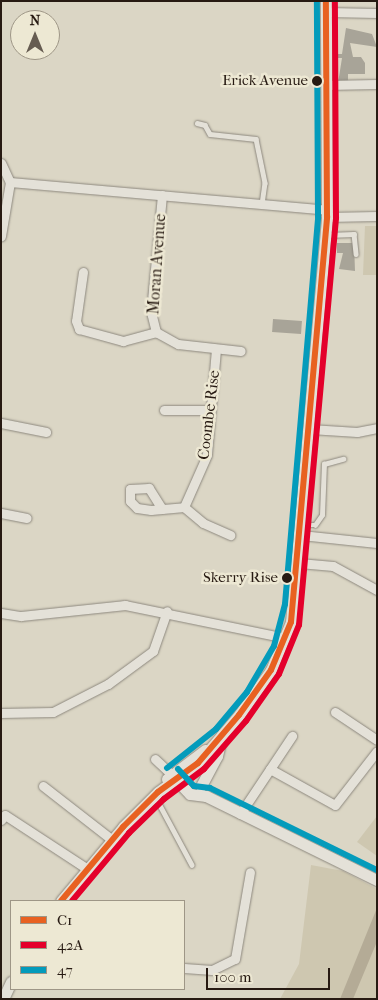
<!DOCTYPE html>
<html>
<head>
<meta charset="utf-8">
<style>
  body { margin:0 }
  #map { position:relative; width:378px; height:1000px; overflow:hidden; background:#dbd6c5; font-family:"IM FELL French Canon",serif }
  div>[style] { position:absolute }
  .green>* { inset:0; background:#cec7b0 }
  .water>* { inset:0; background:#b4ab96 }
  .building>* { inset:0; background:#a8a498; transform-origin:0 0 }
  .roads { filter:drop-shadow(0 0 1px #8d887e) drop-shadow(0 0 1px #8d887e) }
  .lane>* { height:4.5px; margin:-2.25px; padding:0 2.25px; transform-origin:2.25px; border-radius:2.25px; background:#e4e1d8 }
  .street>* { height:9px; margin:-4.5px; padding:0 4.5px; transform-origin:4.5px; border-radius:4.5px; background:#e4e1d8 }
  .secondary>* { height:11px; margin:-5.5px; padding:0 5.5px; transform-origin:5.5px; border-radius:5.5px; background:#e4e1d8 }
  .bus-1>* { height:6px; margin:-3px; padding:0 3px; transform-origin:3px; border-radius:3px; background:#e86121 }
  .bus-2>* { height:6px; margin:-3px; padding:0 3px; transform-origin:3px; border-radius:3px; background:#e4002b }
  .bus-3>* { height:6px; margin:-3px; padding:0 3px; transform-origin:3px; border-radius:3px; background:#049bbb }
  .dots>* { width:14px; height:14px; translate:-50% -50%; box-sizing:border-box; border:2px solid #ede8d3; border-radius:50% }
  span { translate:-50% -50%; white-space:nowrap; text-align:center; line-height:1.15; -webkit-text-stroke:5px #ede8d3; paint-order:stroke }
  .bus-label { font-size:15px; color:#271a12 }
  .right { translate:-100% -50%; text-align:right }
  .street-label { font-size:16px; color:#271a12 }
  .frame { position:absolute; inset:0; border:2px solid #271a12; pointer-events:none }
  .legend { position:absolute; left:10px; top:900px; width:175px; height:90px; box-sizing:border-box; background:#ede8d3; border:1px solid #9e9686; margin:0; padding:6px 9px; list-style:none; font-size:15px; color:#271a12 }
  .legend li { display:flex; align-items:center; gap:10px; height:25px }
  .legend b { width:25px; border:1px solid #9e9686 }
  .north { position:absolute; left:10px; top:10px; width:50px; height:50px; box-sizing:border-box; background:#ede8d3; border:1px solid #9e9686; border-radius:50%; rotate:0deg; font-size:14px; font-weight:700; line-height:20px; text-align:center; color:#271a12 }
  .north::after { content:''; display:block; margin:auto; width:18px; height:22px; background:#665c51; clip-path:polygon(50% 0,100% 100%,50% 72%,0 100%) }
  .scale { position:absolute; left:206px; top:968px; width:124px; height:22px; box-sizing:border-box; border:2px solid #271a12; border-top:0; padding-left:6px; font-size:15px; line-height:18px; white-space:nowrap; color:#271a12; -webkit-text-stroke:4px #ede8d3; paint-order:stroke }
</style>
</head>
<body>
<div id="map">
  <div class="green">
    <i style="clip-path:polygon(365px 226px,377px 226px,377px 275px,363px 275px)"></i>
    <i style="clip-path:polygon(377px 816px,377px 856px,357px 842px)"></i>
    <i style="clip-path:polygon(311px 865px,343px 871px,377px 889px,377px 999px,280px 999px,299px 964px)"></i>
  </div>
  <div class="water">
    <i style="clip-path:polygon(377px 908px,376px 944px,353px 999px,340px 999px)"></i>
  </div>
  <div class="building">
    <i style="clip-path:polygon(346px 28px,372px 34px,377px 47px,350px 43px,353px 57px,361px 57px,365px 63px,365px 74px,348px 74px,348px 83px,338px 83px,342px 58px,335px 58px,335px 54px,342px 54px)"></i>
    <i style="clip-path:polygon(337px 243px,354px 243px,355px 271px,339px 269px,343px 253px,337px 253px)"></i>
    <i style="left:273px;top:319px;width:29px;height:13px;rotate:4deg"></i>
  </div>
  <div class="roads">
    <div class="lane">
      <i style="left:197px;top:123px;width:8px;rotate:14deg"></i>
      <i style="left:205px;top:125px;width:10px;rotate:61deg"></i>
      <i style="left:210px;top:134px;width:46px;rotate:6.2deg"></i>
      <i style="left:256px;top:139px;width:45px;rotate:78.4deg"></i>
      <i style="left:265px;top:183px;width:21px;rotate:98deg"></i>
      <i style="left:327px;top:235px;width:27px;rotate:-2deg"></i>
      <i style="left:354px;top:234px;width:20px;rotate:84deg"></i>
      <i style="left:302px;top:525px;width:13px"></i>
      <i style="left:315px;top:525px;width:12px;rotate:-55deg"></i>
      <i style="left:322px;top:515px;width:51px;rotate:-87.8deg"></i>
      <i style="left:324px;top:464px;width:20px;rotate:-15deg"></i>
      <i style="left:155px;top:796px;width:78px;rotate:61.8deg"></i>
    </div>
    <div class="street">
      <i style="left:327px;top:12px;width:50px;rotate:1.1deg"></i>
      <i style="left:326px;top:85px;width:51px;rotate:-1.1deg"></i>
      <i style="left:1px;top:163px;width:21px;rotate:65deg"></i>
      <i style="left:10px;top:182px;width:55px;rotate:99.5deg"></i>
      <i style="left:10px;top:182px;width:318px;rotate:5deg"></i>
      <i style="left:162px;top:195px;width:118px;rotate:95.4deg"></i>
      <i style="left:151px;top:312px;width:21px;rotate:76deg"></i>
      <i style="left:156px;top:332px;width:25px;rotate:29deg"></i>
      <i style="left:178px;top:344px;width:63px;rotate:6.3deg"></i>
      <i style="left:327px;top:217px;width:50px;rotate:-1.1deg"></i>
      <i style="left:83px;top:272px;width:49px;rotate:98.1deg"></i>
      <i style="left:76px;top:321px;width:9px;rotate:69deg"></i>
      <i style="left:79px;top:329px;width:46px;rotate:15.3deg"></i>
      <i style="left:123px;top:341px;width:34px;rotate:-15deg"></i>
      <i style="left:216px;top:349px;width:106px;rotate:94.9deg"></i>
      <i style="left:207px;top:455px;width:57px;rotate:113.9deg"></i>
      <i style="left:184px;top:507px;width:25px;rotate:40deg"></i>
      <i style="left:203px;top:523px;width:30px;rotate:24deg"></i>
      <i style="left:164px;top:410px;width:43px"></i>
      <i style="left:1px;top:423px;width:46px;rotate:11.3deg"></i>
      <i style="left:310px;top:429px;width:47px;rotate:3.7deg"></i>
      <i style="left:357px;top:432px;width:20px;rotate:-11deg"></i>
      <i style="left:162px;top:509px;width:25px;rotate:-122deg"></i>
      <i style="left:149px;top:488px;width:19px;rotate:177deg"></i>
      <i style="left:130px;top:489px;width:12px;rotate:90deg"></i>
      <i style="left:130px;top:501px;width:10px;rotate:45deg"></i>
      <i style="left:137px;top:508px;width:14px;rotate:8deg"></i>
      <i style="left:151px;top:510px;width:33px;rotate:-5deg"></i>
      <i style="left:1px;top:513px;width:26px;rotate:11deg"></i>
      <i style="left:301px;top:535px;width:76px;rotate:6deg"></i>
      <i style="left:299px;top:563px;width:34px;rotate:5deg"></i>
      <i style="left:333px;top:566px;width:50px;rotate:28.6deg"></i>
      <i style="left:1px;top:613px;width:20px;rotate:9deg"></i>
      <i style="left:21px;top:616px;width:105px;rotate:-6deg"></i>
      <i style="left:125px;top:605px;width:164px;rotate:11.6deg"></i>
      <i style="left:335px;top:712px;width:50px;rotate:33.7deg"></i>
      <i style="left:1px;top:713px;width:52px;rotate:-1.1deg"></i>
      <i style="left:53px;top:712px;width:62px;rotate:-27deg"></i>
      <i style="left:108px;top:684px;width:56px;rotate:-36.3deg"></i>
      <i style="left:153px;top:651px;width:42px;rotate:-70.7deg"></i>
      <i style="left:155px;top:759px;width:23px;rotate:43deg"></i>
      <i style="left:270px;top:769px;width:74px;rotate:29deg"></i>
      <i style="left:335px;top:805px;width:68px;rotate:-52.1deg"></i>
      <i style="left:43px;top:786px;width:86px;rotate:37.9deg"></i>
      <i style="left:240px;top:814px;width:94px;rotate:-56.3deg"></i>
      <i style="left:1px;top:820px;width:6px;rotate:-51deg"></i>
      <i style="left:5px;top:815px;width:97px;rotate:33.2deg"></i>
      <i style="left:184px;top:968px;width:28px;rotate:4deg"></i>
      <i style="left:212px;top:970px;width:25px;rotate:-26deg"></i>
      <i style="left:235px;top:959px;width:88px;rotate:-80.2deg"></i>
    </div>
    <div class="secondary">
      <i style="left:172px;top:775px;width:26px;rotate:47deg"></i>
      <i style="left:190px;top:794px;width:16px;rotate:7deg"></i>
      <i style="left:206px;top:796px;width:191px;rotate:26.2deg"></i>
      <i style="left:167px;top:779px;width:48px;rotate:-37.3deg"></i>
      <i style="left:201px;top:786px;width:34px;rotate:-62deg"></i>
      <i style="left:217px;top:756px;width:22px;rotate:-77deg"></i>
      <i style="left:61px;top:901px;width:97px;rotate:-50deg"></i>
      <i style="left:123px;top:827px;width:49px;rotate:-45deg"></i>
      <i style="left:158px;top:792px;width:49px;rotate:-35.9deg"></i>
      <i style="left:198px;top:763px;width:63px;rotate:-49.5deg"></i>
      <i style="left:239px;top:715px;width:55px;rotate:-54.6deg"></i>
      <i style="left:271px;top:670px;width:52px;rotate:-67.4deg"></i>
      <i style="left:291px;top:622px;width:407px;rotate:-84.9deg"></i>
      <i style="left:327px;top:217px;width:216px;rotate:-90.3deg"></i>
      <i style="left:3px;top:999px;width:19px;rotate:-65deg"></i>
    </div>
  </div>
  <div class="bus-1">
    <i style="left:61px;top:901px;width:97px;rotate:-50deg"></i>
    <i style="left:123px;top:827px;width:49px;rotate:-45deg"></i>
    <i style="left:158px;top:792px;width:49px;rotate:-35.9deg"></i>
    <i style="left:198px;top:763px;width:63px;rotate:-49.5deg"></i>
    <i style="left:239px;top:715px;width:55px;rotate:-54.6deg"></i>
    <i style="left:271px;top:670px;width:52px;rotate:-67.4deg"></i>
    <i style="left:291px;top:622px;width:407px;rotate:-84.9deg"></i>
    <i style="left:327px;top:217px;width:216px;rotate:-90.3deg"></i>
  </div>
  <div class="bus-2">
    <i style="left:72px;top:901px;width:89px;rotate:-50deg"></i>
    <i style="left:129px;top:833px;width:49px;rotate:-44.2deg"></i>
    <i style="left:164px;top:799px;width:50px;rotate:-36.9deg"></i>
    <i style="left:204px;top:769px;width:64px;rotate:-48.8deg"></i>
    <i style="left:246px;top:721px;width:57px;rotate:-54.9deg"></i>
    <i style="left:279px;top:674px;width:53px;rotate:-67.8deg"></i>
    <i style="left:299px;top:625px;width:409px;rotate:-84.8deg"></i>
    <i style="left:336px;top:218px;width:217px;rotate:-90.3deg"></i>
  </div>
  <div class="bus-3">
    <i style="left:167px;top:768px;width:63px;rotate:-38.5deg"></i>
    <i style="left:216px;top:729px;width:48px;rotate:-50deg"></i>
    <i style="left:247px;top:692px;width:53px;rotate:-59.6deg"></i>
    <i style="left:274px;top:646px;width:43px;rotate:-75.3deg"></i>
    <i style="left:285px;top:604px;width:388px;rotate:-85.1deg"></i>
    <i style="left:318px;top:217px;width:216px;rotate:-90.3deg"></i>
    <i style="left:178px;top:769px;width:23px;rotate:47deg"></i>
    <i style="left:194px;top:786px;width:16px;rotate:7deg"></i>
    <i style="left:210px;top:788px;width:186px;rotate:26.2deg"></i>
  </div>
  <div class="dots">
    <i style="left:317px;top:81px;background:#271a12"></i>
    <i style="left:287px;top:578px;background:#271a12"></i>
  </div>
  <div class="bus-label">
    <span class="right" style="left:308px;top:81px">Erick Avenue</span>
    <span class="right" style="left:278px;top:578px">Skerry Rise</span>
  </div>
  <div class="street-label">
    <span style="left:157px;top:264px;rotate:-86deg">Moran Avenue</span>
    <span style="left:209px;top:415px;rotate:-83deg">Coombe Rise</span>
  </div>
  <div class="frame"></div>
  <ul class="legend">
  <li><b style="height:6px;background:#e86121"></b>C1</li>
  <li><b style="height:6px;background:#e4002b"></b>42A</li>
  <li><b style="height:6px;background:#049bbb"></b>47</li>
  </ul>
  <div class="north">N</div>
  <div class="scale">100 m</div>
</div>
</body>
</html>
